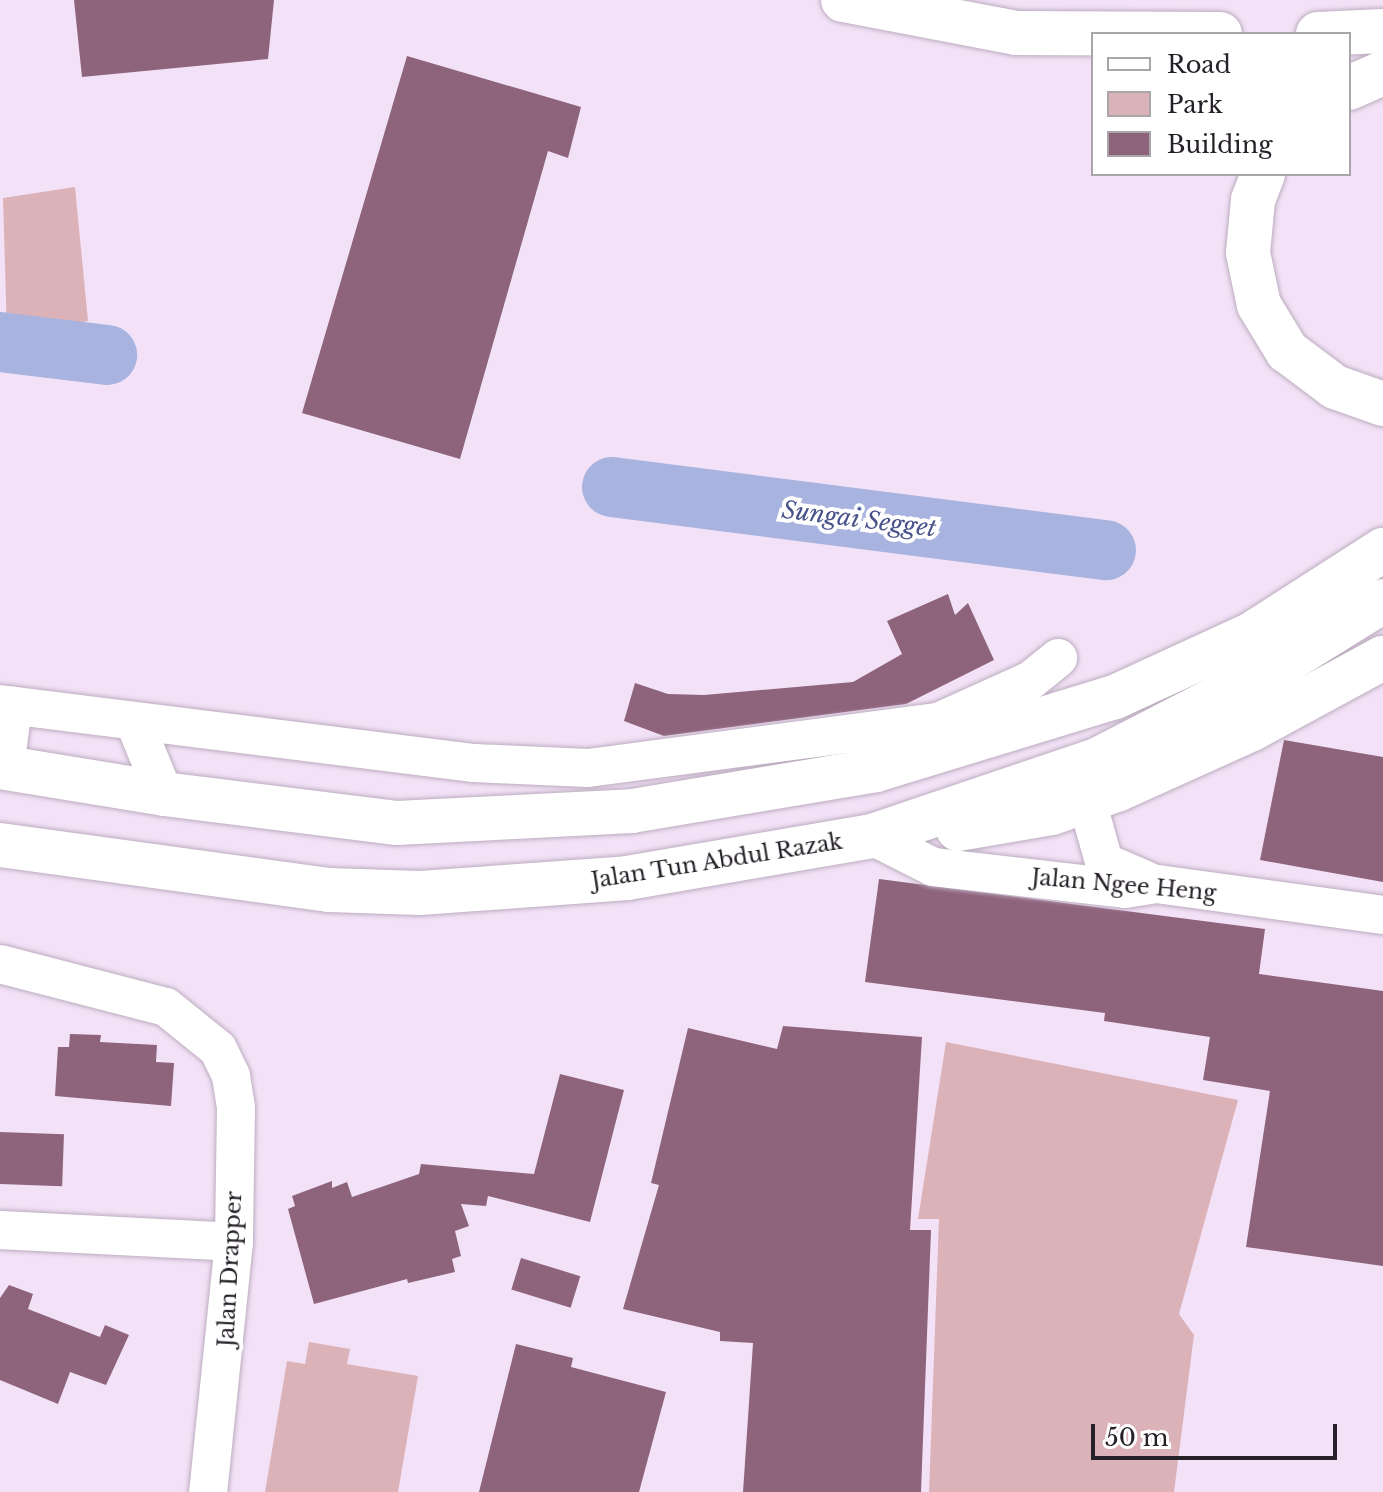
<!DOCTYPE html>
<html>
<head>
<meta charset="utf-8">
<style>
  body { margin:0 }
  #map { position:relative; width:1383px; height:1492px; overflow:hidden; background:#f3e2f7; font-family:"Libre Baskerville",serif }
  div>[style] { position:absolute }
  .green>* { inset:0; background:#dcb2b9 }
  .river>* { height:60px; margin:-30px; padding:0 30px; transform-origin:30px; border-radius:30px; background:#a9b3df }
  .building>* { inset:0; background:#8e637c; transform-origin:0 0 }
  .roads { filter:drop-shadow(0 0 2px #bcacbf) drop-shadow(0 0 2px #bcacbf) }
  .minor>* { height:38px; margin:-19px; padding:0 19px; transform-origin:19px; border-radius:19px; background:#fff }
  .highway>* { height:44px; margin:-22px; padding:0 22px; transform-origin:22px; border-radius:22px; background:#fff }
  span { translate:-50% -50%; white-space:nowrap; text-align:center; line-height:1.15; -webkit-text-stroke:8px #fff; paint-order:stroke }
  .street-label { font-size:22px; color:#262028 }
  .water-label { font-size:24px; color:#48528b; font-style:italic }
  .legend { position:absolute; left:1091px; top:32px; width:260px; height:144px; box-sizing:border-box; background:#fff; border:2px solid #a8a6a9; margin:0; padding:10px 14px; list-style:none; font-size:24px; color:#262028 }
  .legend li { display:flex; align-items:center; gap:16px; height:40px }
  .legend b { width:40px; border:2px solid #a8a6a9 }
  .scale { position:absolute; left:1091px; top:1424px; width:246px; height:36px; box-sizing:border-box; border:4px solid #262028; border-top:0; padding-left:10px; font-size:24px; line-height:28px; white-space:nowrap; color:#262028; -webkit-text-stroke:6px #fff; paint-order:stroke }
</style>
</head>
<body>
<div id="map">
  <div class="green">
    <i style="clip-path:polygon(75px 187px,88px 321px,7px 336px,3px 198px)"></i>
    <i style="clip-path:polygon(946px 1042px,1238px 1100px,1179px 1314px,1194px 1335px,1174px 1492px,929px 1492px,939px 1219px,918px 1219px)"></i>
    <i style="clip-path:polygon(309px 1342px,350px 1349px,347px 1364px,418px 1376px,398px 1492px,265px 1492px,287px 1361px,305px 1364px)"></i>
  </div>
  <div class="river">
    <i style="left:0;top:342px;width:108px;rotate:6.9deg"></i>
    <i style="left:612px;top:487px;width:498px;rotate:7.3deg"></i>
  </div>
  <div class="building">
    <i style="clip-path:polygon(74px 0,274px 0,268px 59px,82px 77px)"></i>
    <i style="clip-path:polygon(407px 56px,581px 107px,568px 158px,548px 151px,460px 459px,302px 413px)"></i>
    <i style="clip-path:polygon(948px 594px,955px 615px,968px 603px,994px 660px,906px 704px,664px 736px,624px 721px,635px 683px,668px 694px,704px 695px,853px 682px,902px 654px,887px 621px)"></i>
    <i style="clip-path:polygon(1284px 740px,1383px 757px,1383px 882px,1260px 860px)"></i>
    <i style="clip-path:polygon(879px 879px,1265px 929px,1259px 974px,1383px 991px,1383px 1266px,1246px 1247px,1270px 1091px,1203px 1080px,1210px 1037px,1104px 1021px,1105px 1013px,865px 982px)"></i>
    <i style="clip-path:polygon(783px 1026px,922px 1037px,910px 1230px,931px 1230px,921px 1492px,743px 1492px,753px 1343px,720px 1341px,720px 1332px,623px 1309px,659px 1185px,651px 1183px,688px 1028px,777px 1049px)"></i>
    <i style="clip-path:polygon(70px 1034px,101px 1035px,100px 1042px,157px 1045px,156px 1062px,174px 1063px,171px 1106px,55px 1096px,58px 1047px,69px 1047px)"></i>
    <i style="clip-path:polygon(560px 1074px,624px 1090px,590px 1222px,488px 1196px,486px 1206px,461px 1204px,469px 1226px,455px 1231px,461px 1256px,452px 1259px,455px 1272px,408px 1283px,407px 1279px,314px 1304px,288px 1209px,295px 1206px,292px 1196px,332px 1181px,332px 1188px,347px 1182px,352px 1197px,419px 1174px,421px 1164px,534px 1174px)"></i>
    <i style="left:0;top:1132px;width:64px;height:52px;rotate:2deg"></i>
    <i style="left:521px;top:1258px;width:62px;height:33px;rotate:17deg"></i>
    <i style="clip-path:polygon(9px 1285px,33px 1294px,28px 1309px,100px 1337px,105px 1325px,129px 1335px,106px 1385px,70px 1372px,58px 1404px,0 1380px,0 1298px)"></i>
    <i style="clip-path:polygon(516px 1344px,573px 1358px,571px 1367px,666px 1392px,639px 1492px,479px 1492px)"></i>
  </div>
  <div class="roads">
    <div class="minor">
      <i style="left:0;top:704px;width:478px;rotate:7.1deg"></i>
      <i style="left:474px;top:763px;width:114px;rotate:2.5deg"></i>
      <i style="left:588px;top:768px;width:353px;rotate:-7.5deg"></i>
      <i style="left:938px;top:722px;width:102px;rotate:-24.3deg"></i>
      <i style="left:1031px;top:680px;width:35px;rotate:-39deg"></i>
      <i style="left:134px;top:721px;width:79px;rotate:67.7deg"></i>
      <i style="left:5px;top:768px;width:63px;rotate:-82.6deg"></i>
      <i style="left:1087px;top:801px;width:63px;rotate:74.4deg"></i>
      <i style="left:1104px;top:862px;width:46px;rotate:23.2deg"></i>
      <i style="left:872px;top:836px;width:68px;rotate:26.9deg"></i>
      <i style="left:933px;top:867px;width:193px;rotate:6.5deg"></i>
      <i style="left:1125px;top:889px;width:32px;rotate:-9deg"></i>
      <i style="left:1157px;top:884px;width:228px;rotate:7.8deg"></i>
      <i style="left:0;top:964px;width:171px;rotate:14.5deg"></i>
      <i style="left:166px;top:1007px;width:67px;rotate:38.9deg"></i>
      <i style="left:218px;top:1049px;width:30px;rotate:64deg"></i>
      <i style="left:231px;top:1076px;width:32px;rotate:81deg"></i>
      <i style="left:236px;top:1108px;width:134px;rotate:90.9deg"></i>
      <i style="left:234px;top:1242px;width:251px;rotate:95.9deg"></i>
      <i style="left:0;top:1230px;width:234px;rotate:2.9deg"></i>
    </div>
    <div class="highway">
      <i style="left:843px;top:0;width:176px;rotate:10.8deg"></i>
      <i style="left:1016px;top:33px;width:204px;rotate:0.3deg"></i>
      <i style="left:1318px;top:34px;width:65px;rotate:-2.6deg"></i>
      <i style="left:1349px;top:88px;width:37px;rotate:-24deg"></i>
      <i style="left:1263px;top:174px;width:28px;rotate:111deg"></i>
      <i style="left:1253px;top:200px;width:53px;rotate:95.4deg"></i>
      <i style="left:1248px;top:253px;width:53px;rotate:78.1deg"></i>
      <i style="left:1259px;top:305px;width:54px;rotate:58.7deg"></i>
      <i style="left:1287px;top:351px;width:60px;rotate:36.9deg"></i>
      <i style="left:1335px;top:387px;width:51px;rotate:19.5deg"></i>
      <i style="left:0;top:767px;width:166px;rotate:9.3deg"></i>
      <i style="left:164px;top:794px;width:235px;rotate:7.1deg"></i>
      <i style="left:397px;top:823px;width:235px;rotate:-2.9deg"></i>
      <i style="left:632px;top:811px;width:247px;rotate:-9.5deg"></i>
      <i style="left:876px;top:770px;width:250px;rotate:-17deg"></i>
      <i style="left:1115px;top:697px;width:151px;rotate:-24.7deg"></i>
      <i style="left:1252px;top:634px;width:156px;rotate:-32.7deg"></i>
      <i style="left:958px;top:829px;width:95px;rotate:-9.7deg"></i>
      <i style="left:1052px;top:813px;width:71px;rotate:-19.7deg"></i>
      <i style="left:1119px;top:789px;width:146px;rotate:-24.3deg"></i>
      <i style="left:1252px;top:729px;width:149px;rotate:-28.5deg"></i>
      <i style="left:0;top:845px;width:332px;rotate:7.8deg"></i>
      <i style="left:329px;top:890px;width:91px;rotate:1.9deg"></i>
      <i style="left:420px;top:893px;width:208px;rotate:-4.1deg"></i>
      <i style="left:627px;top:878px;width:249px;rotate:-9.7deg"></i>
      <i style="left:872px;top:836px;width:240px;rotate:-18.7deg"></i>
      <i style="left:1099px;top:759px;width:200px;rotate:-27.3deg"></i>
      <i style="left:1277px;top:667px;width:125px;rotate:-31.9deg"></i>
    </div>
  </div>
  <div class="street-label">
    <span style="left:717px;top:861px;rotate:-9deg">Jalan Tun Abdul Razak</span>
    <span style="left:1124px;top:885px;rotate:5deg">Jalan Ngee Heng</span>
    <span style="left:230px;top:1269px;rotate:-87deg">Jalan Drapper</span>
  </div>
  <div class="water-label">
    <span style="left:859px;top:519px;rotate:7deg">Sungai Segget</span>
  </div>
  <ul class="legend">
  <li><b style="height:10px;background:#fff"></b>Road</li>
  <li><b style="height:22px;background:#dcb2b9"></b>Park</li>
  <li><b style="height:22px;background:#8e637c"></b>Building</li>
  </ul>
  <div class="scale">50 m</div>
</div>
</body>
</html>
